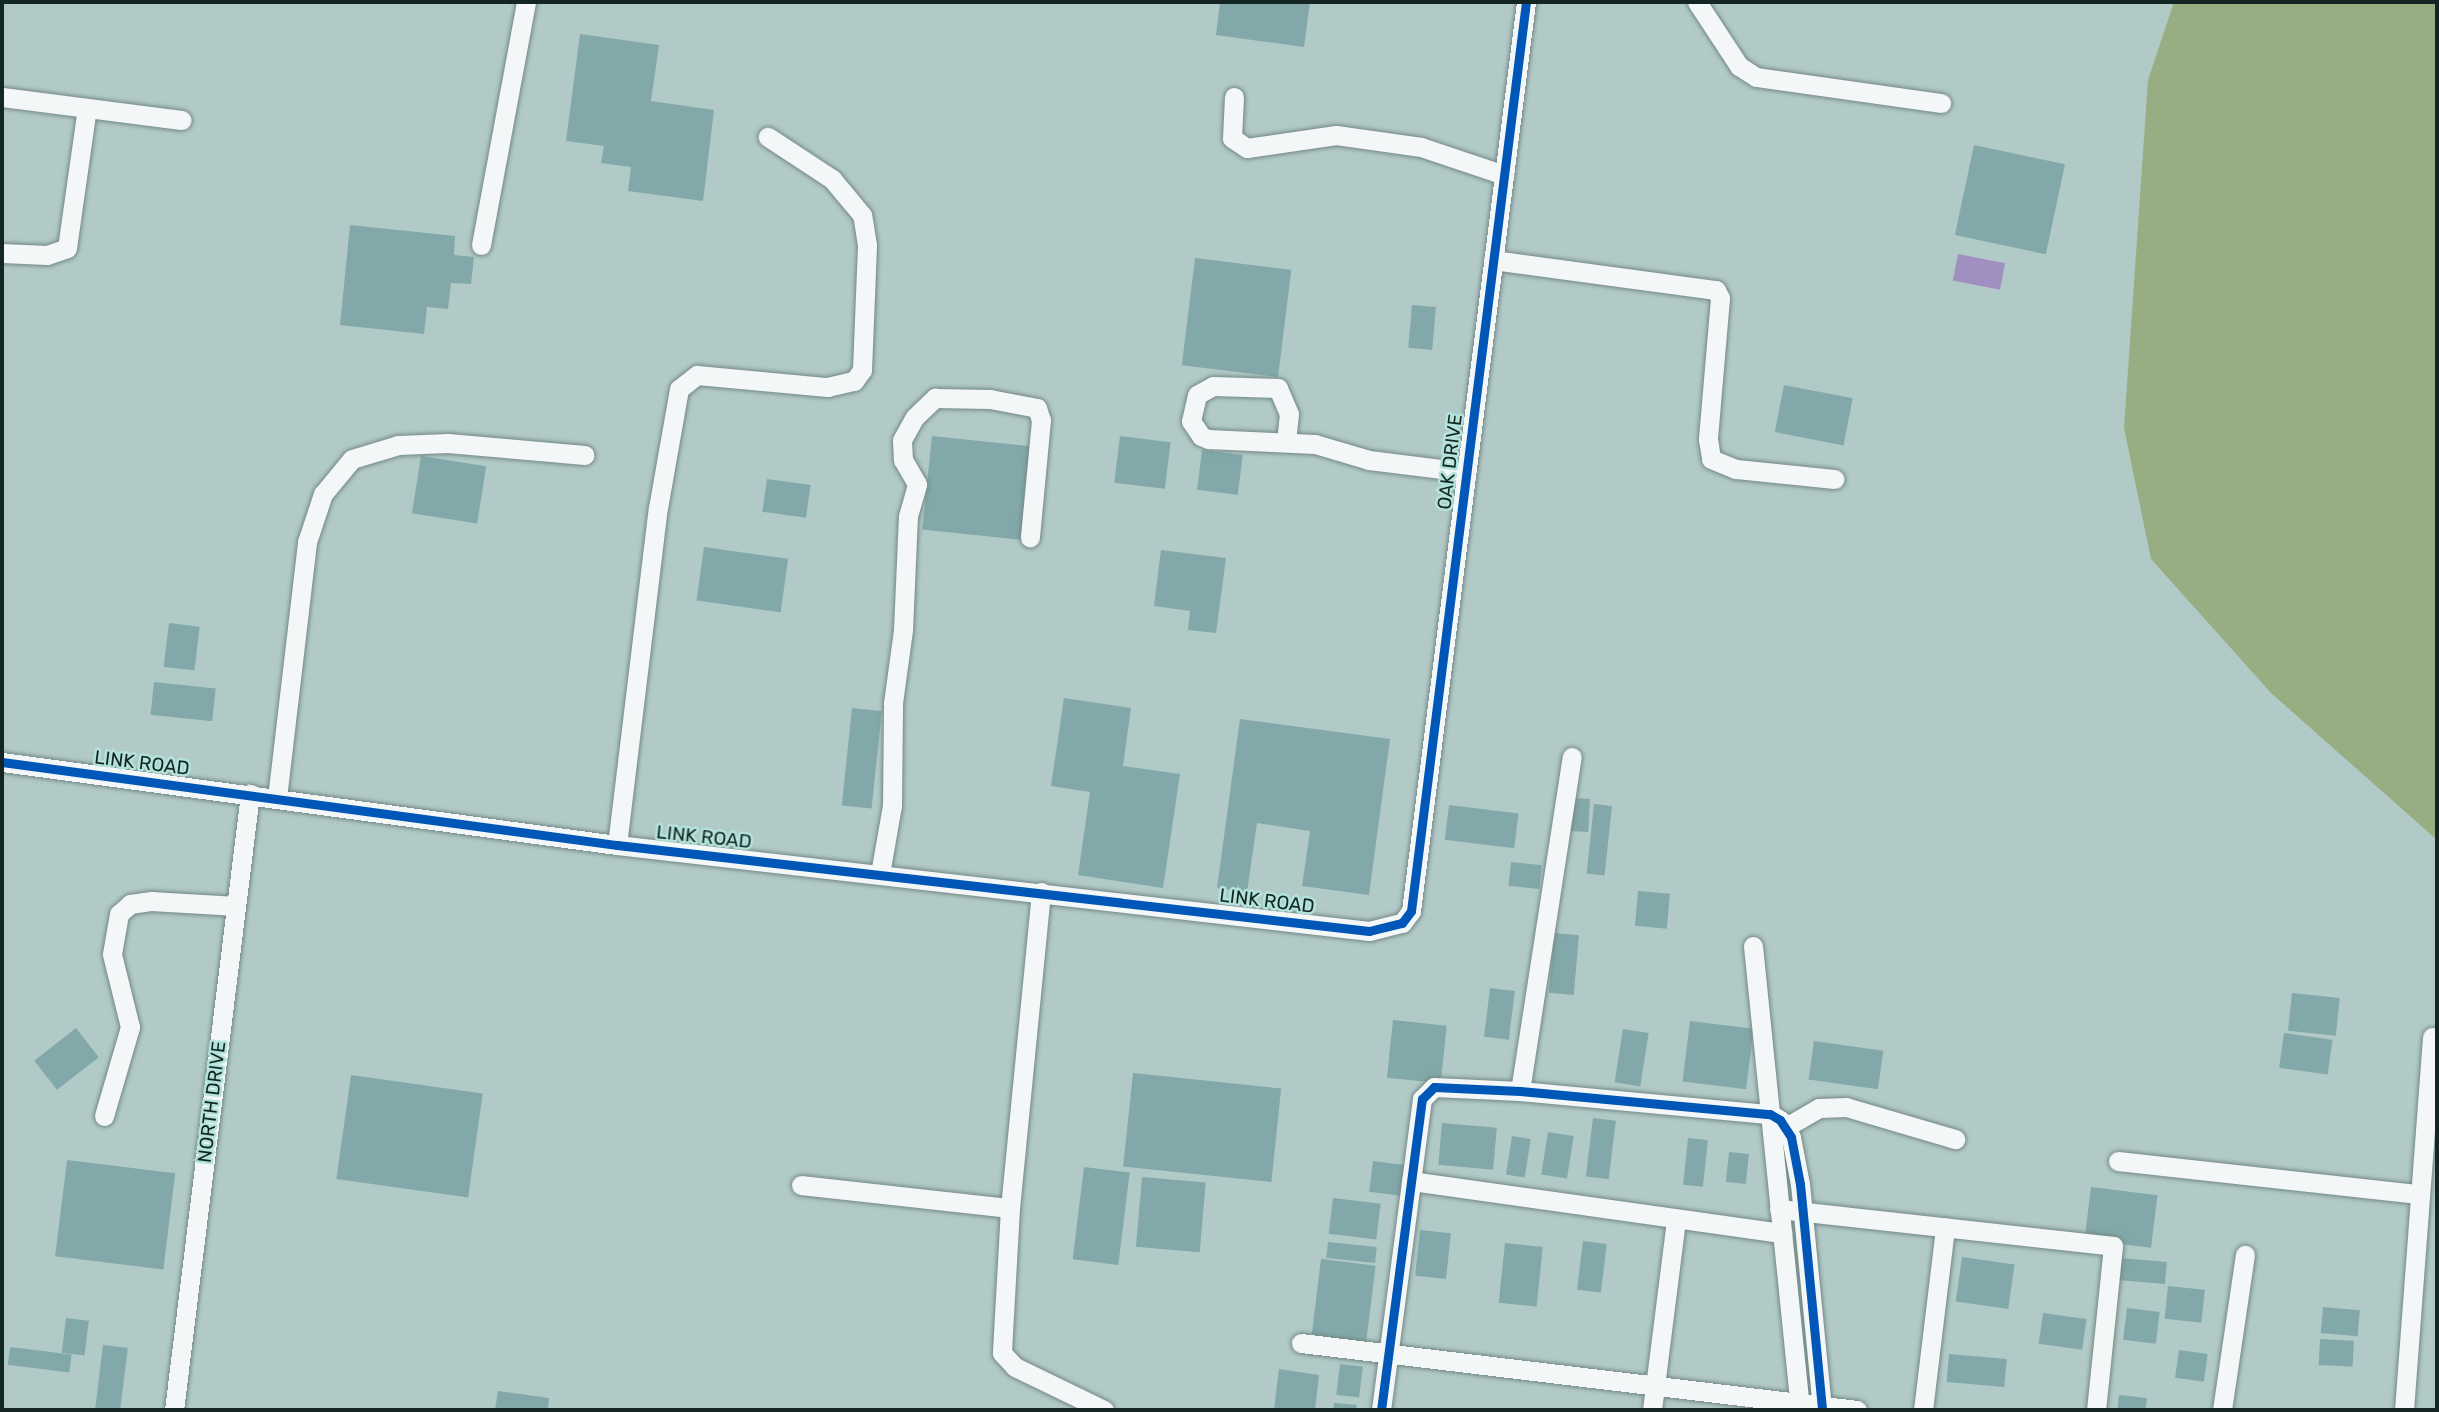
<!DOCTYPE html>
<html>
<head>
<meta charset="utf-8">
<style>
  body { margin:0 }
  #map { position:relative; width:2439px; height:1412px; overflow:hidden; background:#b2cac7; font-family:Rubik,sans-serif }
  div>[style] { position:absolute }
  .forest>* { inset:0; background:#96ae82 }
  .water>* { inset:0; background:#9f90c1; transform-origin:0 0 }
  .building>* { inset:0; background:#83a8a9; transform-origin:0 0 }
  .roads { filter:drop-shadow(0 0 2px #748886) drop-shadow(0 0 2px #748886) }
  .minor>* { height:19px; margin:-9.5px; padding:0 9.5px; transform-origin:9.5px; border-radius:9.5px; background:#f3f7f7 }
  .cycleway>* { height:9px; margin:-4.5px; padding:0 4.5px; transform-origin:4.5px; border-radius:4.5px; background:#0057b8 }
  span { translate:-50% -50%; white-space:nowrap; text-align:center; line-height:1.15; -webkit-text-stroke:5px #b3e3db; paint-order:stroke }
  .street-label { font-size:19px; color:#132623 }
  .frame { position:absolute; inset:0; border:4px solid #132623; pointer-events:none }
</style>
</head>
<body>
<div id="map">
  <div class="forest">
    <i style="clip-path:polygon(2174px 2px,2437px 2px,2437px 840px,2271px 693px,2151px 559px,2124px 428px,2148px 80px)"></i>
  </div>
  <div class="water">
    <i style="left:1958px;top:254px;width:48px;height:27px;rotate:11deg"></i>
  </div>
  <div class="building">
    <i style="clip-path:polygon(1220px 2px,1310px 2px,1304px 47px,1216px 35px)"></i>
    <i style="clip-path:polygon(580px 34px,659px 45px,651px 101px,714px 110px,703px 201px,628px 191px,631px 167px,601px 163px,604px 146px,566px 141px)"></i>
    <i style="left:1974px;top:145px;width:93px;height:92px;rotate:12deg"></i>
    <i style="clip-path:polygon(350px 225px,455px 236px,454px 255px,474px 257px,471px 284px,451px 283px,448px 309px,427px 307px,424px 334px,340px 325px)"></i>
    <i style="left:1195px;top:258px;width:97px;height:108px;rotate:7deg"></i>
    <i style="left:1412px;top:305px;width:24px;height:43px;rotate:5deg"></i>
    <i style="left:1784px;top:385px;width:70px;height:48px;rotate:11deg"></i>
    <i style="left:932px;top:436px;width:99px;height:94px;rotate:6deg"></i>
    <i style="left:1120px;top:436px;width:51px;height:47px;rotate:7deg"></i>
    <i style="left:1202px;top:450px;width:41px;height:40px;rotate:7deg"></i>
    <i style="left:421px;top:456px;width:66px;height:58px;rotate:9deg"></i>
    <i style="left:767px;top:479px;width:44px;height:33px;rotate:8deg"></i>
    <i style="left:704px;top:547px;width:85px;height:54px;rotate:8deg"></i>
    <i style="clip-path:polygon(1161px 550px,1226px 558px,1216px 633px,1188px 630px,1190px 611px,1154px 606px)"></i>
    <i style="left:169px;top:623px;width:31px;height:44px;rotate:7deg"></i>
    <i style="left:154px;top:682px;width:62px;height:33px;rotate:6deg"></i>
    <i style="clip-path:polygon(1064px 698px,1131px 708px,1123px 766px,1180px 774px,1163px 888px,1078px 875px,1090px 792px,1051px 786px)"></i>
    <i style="left:852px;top:708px;width:30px;height:98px;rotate:6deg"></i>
    <i style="clip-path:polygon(1240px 719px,1390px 739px,1369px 895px,1302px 886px,1310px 831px,1257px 823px,1247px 892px,1217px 888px)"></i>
    <i style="left:1572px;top:798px;width:18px;height:33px;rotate:3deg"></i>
    <i style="left:1594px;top:804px;width:18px;height:70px;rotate:6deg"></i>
    <i style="left:1449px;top:805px;width:70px;height:35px;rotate:7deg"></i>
    <i style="left:1511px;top:862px;width:31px;height:24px;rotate:6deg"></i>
    <i style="left:1638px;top:891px;width:32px;height:35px;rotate:5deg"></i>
    <i style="left:1554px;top:933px;width:25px;height:60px;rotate:5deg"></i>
    <i style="left:1490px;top:988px;width:25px;height:49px;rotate:7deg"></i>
    <i style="left:2292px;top:993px;width:48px;height:38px;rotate:6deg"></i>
    <i style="left:1393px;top:1020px;width:54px;height:58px;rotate:6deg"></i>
    <i style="left:1690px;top:1021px;width:64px;height:61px;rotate:7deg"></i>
    <i style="left:76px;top:1028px;width:37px;height:53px;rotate:52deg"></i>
    <i style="left:1623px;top:1029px;width:26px;height:54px;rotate:9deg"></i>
    <i style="left:2284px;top:1033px;width:49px;height:35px;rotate:8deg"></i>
    <i style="left:1814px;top:1041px;width:70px;height:39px;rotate:8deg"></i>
    <i style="left:1133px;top:1073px;width:149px;height:94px;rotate:6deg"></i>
    <i style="left:351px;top:1075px;width:133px;height:105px;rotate:8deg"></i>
    <i style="left:1593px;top:1118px;width:23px;height:59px;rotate:7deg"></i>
    <i style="left:1442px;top:1123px;width:55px;height:42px;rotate:5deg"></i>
    <i style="left:1548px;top:1132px;width:26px;height:43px;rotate:9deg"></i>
    <i style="left:1512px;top:1136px;width:19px;height:39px;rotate:9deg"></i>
    <i style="left:1688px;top:1138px;width:20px;height:47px;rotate:6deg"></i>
    <i style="left:1729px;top:1152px;width:20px;height:30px;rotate:6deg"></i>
    <i style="left:67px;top:1160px;width:109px;height:97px;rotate:7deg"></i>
    <i style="left:1373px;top:1161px;width:32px;height:31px;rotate:7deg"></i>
    <i style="left:1084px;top:1167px;width:46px;height:93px;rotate:7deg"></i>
    <i style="left:1142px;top:1177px;width:64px;height:70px;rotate:5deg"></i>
    <i style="left:2091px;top:1187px;width:67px;height:53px;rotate:7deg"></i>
    <i style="left:1333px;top:1198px;width:48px;height:36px;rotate:7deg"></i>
    <i style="left:1420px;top:1230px;width:31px;height:46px;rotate:6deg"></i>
    <i style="left:1583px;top:1241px;width:24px;height:49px;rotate:7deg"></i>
    <i style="left:1328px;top:1242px;width:49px;height:16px;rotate:6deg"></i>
    <i style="left:1505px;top:1243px;width:38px;height:60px;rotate:6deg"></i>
    <i style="left:1962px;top:1257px;width:53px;height:45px;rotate:8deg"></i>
    <i style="left:2120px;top:1258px;width:47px;height:22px;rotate:5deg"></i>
    <i style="left:1321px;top:1259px;width:55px;height:81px;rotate:7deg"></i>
    <i style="left:2168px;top:1286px;width:37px;height:33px;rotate:6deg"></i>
    <i style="left:2323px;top:1307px;width:37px;height:26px;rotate:5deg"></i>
    <i style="left:2127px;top:1308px;width:33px;height:32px;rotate:7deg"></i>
    <i style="left:2043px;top:1313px;width:44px;height:31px;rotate:8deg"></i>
    <i style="left:66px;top:1318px;width:23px;height:35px;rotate:7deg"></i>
    <i style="left:2320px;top:1339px;width:34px;height:26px;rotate:3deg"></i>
    <i style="left:103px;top:1345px;width:25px;height:65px;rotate:7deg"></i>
    <i style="left:10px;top:1347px;width:62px;height:18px;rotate:7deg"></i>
    <i style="left:2179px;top:1350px;width:29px;height:28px;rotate:8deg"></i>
    <i style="left:1949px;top:1354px;width:58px;height:28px;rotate:5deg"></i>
    <i style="left:1340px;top:1364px;width:23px;height:31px;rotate:7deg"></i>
    <i style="clip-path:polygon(1279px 1369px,1319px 1375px,1315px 1410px,1274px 1410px)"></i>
    <i style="clip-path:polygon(498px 1391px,549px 1398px,548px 1410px,495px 1410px)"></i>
    <i style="left:2119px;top:1395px;width:28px;height:13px;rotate:6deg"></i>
    <i style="clip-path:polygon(1334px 1403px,1357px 1405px,1356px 1410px,1333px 1410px)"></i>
  </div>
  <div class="roads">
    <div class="minor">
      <i style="left:1697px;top:2px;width:77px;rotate:56.7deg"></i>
      <i style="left:1739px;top:66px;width:20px;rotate:33deg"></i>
      <i style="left:1756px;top:77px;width:187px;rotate:8deg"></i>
      <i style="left:2px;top:97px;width:181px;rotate:7.3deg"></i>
      <i style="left:1234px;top:97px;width:41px;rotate:92.8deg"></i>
      <i style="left:1232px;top:138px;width:18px;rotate:34deg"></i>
      <i style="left:1247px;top:148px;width:90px;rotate:-8.3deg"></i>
      <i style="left:1336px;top:135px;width:86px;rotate:8deg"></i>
      <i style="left:1421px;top:147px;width:88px;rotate:18.6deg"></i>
      <i style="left:481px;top:245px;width:247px;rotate:-79.5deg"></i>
      <i style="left:2px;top:253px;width:45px;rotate:2.5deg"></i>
      <i style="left:47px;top:255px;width:21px;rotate:-19deg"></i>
      <i style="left:67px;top:248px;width:141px;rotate:-81.9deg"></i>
      <i style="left:1493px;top:260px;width:225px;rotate:7.7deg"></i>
      <i style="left:1716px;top:290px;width:9px;rotate:63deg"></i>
      <i style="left:1720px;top:298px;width:142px;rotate:94.9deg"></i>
      <i style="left:1708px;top:439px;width:20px;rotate:81deg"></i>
      <i style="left:1711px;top:459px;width:27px;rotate:22deg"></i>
      <i style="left:1736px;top:469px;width:99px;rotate:5.8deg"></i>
      <i style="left:1286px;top:442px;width:28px;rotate:-84deg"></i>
      <i style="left:1289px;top:414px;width:28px;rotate:-113deg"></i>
      <i style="left:1278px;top:388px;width:65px;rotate:-178.2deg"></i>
      <i style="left:1213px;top:386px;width:18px;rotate:151deg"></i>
      <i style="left:1197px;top:395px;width:27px;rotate:103deg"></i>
      <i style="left:1191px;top:421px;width:18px;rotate:56deg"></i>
      <i style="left:1201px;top:436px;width:8px;rotate:23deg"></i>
      <i style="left:1208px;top:439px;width:107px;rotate:2.7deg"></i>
      <i style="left:1315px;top:444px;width:56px;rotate:16.5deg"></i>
      <i style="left:1369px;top:460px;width:98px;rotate:7.1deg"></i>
      <i style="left:2px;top:762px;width:621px;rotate:7.69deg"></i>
      <i style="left:617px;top:845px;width:757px;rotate:6.52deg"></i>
      <i style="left:1369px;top:931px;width:34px;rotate:-14deg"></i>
      <i style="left:1402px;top:923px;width:15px;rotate:-53deg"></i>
      <i style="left:1411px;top:911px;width:916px;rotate:-82.79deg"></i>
      <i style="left:277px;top:798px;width:258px;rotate:-83.3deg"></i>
      <i style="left:307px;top:542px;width:51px;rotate:-71.6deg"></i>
      <i style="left:323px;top:494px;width:45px;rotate:-50.4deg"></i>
      <i style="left:352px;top:459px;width:48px;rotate:-16.9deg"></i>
      <i style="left:398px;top:445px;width:50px;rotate:-2.3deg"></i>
      <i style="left:448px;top:443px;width:137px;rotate:5deg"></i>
      <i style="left:617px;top:845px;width:339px;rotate:-83.1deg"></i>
      <i style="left:658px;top:508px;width:121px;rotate:-80deg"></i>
      <i style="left:679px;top:389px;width:23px;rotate:-38deg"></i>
      <i style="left:697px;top:375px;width:131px;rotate:5.3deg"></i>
      <i style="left:827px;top:387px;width:28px;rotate:-13deg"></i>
      <i style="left:854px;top:381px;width:14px;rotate:-54deg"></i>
      <i style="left:862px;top:370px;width:125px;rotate:-87.7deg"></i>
      <i style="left:867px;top:245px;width:30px;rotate:-99deg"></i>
      <i style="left:862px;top:215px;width:47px;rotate:-129.8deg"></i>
      <i style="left:832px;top:179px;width:77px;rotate:-146.7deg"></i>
      <i style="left:880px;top:874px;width:70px;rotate:-80.1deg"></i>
      <i style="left:892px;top:805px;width:102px;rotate:-89.4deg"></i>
      <i style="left:893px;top:703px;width:74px;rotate:-82.2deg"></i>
      <i style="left:903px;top:630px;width:114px;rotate:-87.5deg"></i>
      <i style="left:908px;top:516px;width:33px;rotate:-74deg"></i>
      <i style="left:917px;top:484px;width:28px;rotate:-120deg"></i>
      <i style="left:903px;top:460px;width:20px;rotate:-93deg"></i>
      <i style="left:902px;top:440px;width:26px;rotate:-61deg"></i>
      <i style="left:915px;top:417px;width:28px;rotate:-44deg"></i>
      <i style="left:935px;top:398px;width:55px;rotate:1deg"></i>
      <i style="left:990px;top:399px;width:48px;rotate:10.8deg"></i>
      <i style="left:1037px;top:408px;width:13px;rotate:72deg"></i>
      <i style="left:1041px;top:420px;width:118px;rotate:95.4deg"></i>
      <i style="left:1041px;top:892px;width:318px;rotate:95.6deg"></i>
      <i style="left:1010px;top:1208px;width:145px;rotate:93.2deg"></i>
      <i style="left:1002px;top:1353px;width:19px;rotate:47deg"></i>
      <i style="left:1015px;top:1367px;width:99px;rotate:25.8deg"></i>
      <i style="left:1753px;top:946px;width:466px;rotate:84.2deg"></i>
      <i style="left:1520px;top:1091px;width:338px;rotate:-81.2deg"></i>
      <i style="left:104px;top:1116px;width:93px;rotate:-73.7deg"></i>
      <i style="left:130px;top:1027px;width:75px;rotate:-103.9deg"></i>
      <i style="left:112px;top:954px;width:41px;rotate:-80.1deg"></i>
      <i style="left:119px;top:914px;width:15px;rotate:-42deg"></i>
      <i style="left:130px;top:904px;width:22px;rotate:-8deg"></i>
      <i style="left:152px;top:901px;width:84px;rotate:3.4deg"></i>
      <i style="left:1786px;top:1127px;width:38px;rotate:-30deg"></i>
      <i style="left:1819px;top:1108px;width:27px;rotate:-2deg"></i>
      <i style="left:1846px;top:1107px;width:114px;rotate:16.4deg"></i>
      <i style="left:2118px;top:1161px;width:302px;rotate:6.3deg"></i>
      <i style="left:1411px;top:1181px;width:375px;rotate:8deg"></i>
      <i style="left:801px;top:1185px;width:210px;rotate:6.3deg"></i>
      <i style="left:1779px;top:1209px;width:336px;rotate:6.3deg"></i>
      <i style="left:2113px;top:1246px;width:165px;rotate:95.9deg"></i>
      <i style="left:1301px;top:1343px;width:560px;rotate:6.87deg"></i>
      <i style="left:174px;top:1410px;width:621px;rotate:-82.97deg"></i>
      <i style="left:1381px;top:1410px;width:314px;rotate:-82.5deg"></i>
      <i style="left:1422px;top:1099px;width:17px;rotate:-45deg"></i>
      <i style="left:1434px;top:1087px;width:86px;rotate:2.7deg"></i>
      <i style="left:1520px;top:1091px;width:251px;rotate:5.3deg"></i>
      <i style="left:1770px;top:1114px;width:12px;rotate:31deg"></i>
      <i style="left:1780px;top:1120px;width:20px;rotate:57deg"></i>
      <i style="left:1791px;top:1137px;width:48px;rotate:79.2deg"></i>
      <i style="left:1800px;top:1184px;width:227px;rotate:84.4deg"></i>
      <i style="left:1652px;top:1410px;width:192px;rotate:-82.8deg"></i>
      <i style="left:1923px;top:1410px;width:184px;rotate:-83.1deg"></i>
      <i style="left:2222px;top:1410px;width:157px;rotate:-81.6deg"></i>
      <i style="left:2404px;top:1410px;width:374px;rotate:-85.7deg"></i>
    </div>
  </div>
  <div class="cycleway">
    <i style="left:2px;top:762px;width:621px;rotate:7.69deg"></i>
    <i style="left:617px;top:845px;width:757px;rotate:6.52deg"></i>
    <i style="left:1369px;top:931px;width:34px;rotate:-14deg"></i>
    <i style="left:1402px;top:923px;width:15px;rotate:-53deg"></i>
    <i style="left:1411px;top:911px;width:916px;rotate:-82.79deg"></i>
    <i style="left:1381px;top:1410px;width:314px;rotate:-82.5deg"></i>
    <i style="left:1422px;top:1099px;width:17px;rotate:-45deg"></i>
    <i style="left:1434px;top:1087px;width:86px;rotate:2.7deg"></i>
    <i style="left:1520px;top:1091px;width:251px;rotate:5.3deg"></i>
    <i style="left:1770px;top:1114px;width:12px;rotate:31deg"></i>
    <i style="left:1780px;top:1120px;width:20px;rotate:57deg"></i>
    <i style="left:1791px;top:1137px;width:48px;rotate:79.2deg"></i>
    <i style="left:1800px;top:1184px;width:227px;rotate:84.4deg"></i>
  </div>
  <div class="street-label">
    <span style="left:1450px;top:462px;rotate:-83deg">OAK DRIVE</span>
    <span style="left:142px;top:763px;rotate:7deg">LINK ROAD</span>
    <span style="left:704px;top:837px;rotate:6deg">LINK ROAD</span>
    <span style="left:1267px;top:901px;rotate:7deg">LINK ROAD</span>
    <span style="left:212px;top:1102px;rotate:-83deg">NORTH DRIVE</span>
  </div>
  <div class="frame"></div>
</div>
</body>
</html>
